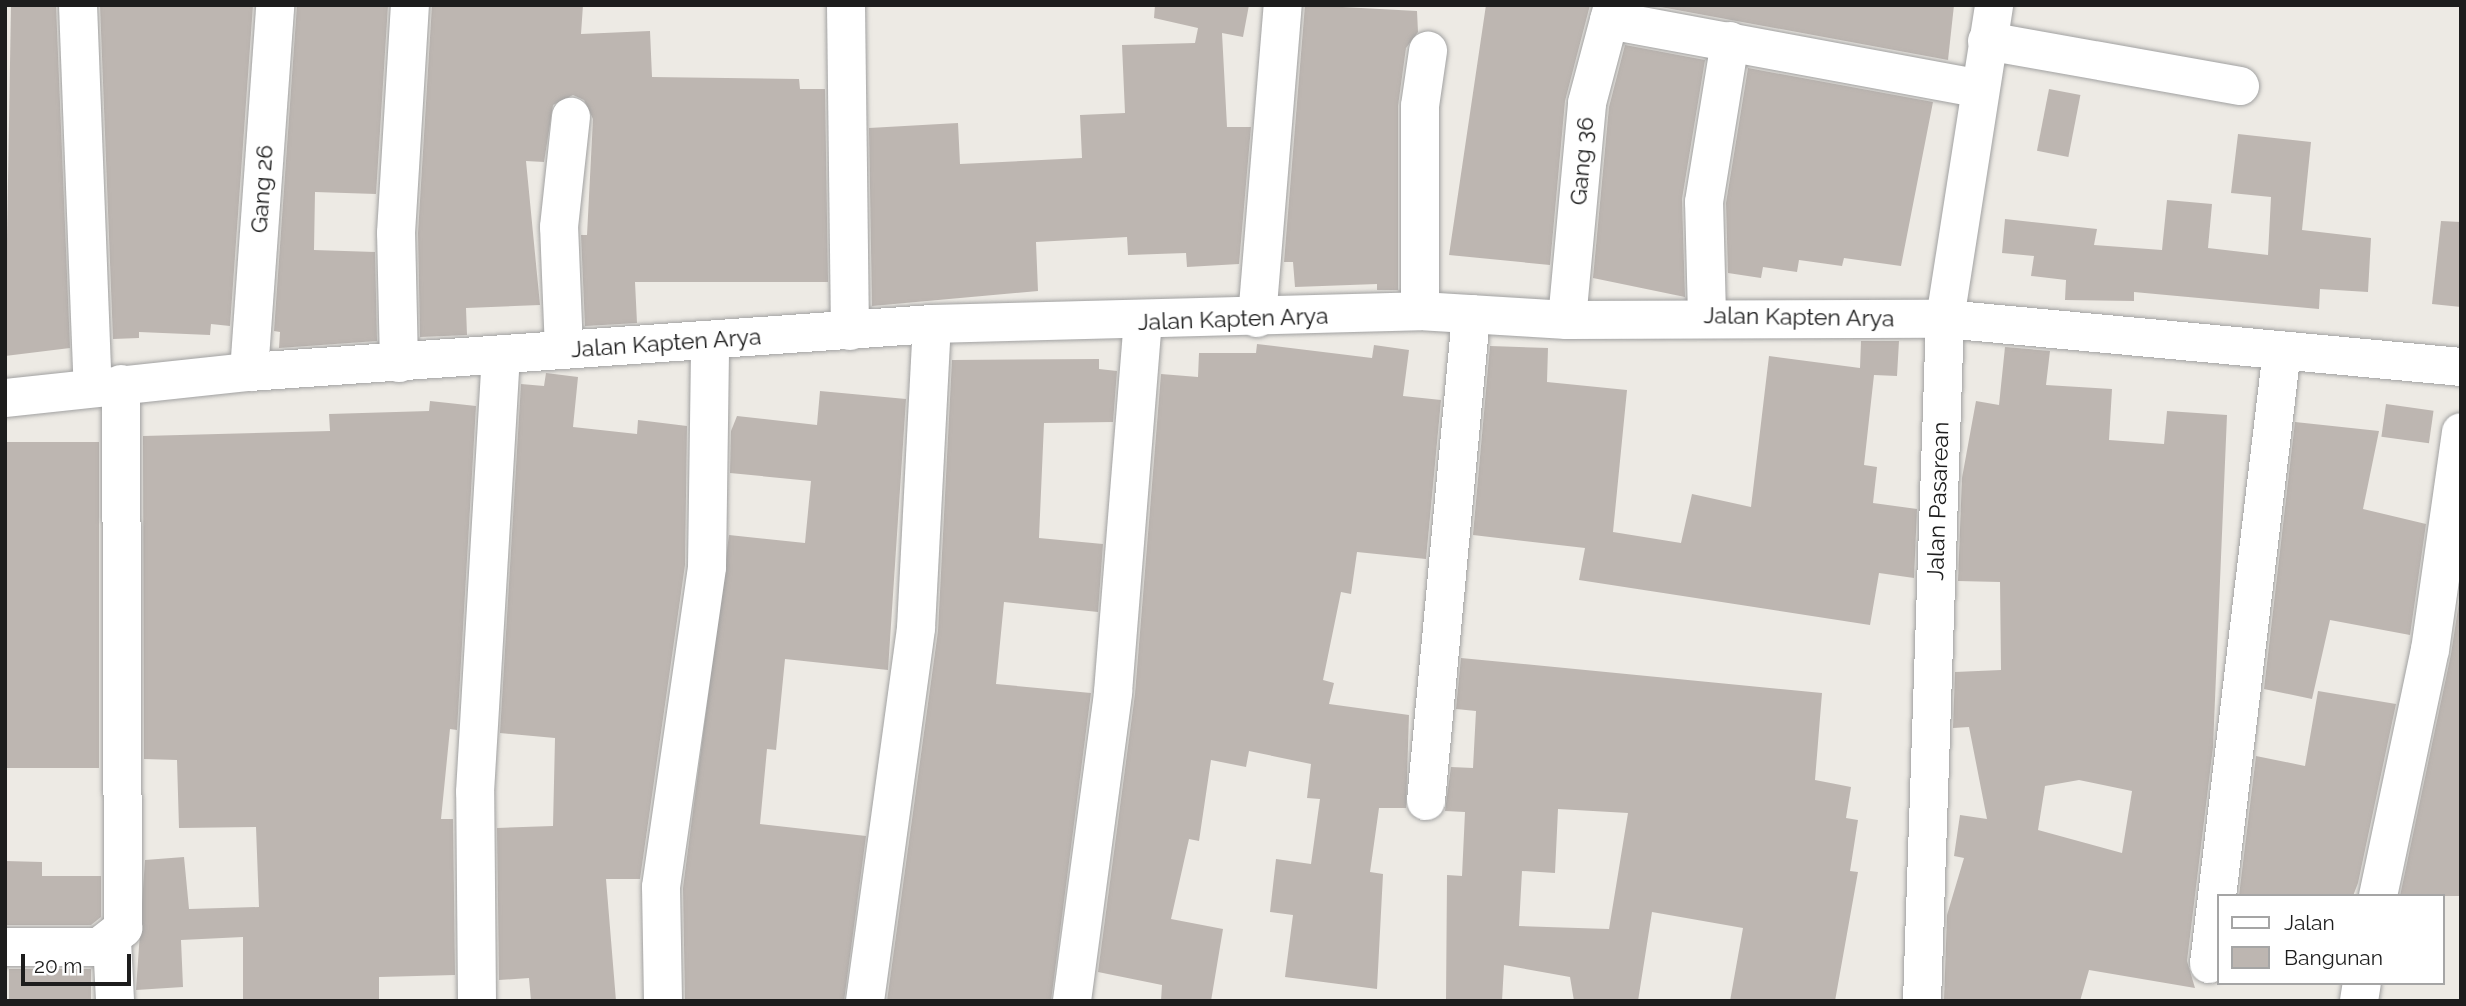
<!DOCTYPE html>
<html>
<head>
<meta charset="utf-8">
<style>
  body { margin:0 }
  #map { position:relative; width:2466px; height:1006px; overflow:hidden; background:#edeae4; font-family:Raleway,sans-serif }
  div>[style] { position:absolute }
  .building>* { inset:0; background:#bdb6b1; transform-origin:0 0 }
  .roads { filter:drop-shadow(0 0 2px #a1a1a1) drop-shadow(0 0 2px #a1a1a1) }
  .minor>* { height:38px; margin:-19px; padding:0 19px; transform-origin:19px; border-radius:19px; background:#fff }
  span { translate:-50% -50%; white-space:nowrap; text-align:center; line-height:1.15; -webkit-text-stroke:5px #fff; paint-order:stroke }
  .street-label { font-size:23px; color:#1d1d1d }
  .frame { position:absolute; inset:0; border:7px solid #1d1d1d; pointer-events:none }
  .legend { position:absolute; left:2217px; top:894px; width:228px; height:91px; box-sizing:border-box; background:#fff; border:2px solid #a5a5a5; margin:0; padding:9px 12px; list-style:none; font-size:21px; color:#1d1d1d }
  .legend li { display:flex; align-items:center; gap:14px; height:35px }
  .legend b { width:35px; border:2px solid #a5a5a5 }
  .scale { position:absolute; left:21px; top:954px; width:110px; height:32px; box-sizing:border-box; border:4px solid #1d1d1d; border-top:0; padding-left:9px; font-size:21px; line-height:24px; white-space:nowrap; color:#1d1d1d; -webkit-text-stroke:5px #fff; paint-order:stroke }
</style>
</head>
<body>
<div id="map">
  <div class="building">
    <i style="clip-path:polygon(11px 5px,56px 5px,70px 348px,5px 356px)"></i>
    <i style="clip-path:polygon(100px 5px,253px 5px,230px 326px,211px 324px,210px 335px,139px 332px,139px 338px,113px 339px)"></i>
    <i style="clip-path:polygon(297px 5px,388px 5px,376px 194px,315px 192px,314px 250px,375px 252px,377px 341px,279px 348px,280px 332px,274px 331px)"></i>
    <i style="clip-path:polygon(432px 5px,583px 5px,581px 34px,650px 31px,652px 77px,799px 79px,800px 89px,825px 89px,828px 282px,635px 282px,637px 323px,585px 326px,581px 235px,587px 235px,593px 119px,584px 100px,573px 95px,553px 105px,544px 162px,526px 161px,540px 305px,466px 308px,467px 335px,420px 337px,418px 233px)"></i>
    <i style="clip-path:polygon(1155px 5px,1249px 5px,1243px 37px,1222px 33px,1227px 127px,1251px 127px,1239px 264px,1187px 267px,1186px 253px,1128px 255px,1127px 237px,1036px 242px,1038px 291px,872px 306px,869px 128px,958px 123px,960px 164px,1082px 158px,1080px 115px,1125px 113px,1122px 45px,1195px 43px,1198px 28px,1154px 18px)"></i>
    <i style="clip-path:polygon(1305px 5px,1417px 11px,1418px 32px,1406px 48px,1398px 106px,1398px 290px,1377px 290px,1377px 284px,1295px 287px,1293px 262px,1284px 262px)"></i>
    <i style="clip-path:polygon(1486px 5px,1590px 5px,1565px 101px,1550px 265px,1449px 255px)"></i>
    <i style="clip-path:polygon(1650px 5px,1954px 5px,1948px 60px)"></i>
    <i style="clip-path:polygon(1625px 45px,1705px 60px,1682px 199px,1685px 297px,1593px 278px,1609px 107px)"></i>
    <i style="clip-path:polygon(1748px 68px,1933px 102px,1901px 266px,1844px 258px,1842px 266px,1799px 260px,1797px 272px,1763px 267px,1761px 278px,1728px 273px,1726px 203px)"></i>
    <i style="left:2049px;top:89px;width:32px;height:63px;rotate:11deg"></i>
    <i style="clip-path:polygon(2238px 134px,2311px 142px,2302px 230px,2371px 238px,2368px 292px,2320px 289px,2319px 309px,2134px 292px,2134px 301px,2065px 300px,2066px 280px,2031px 276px,2034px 256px,2002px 253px,2005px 219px,2097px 229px,2094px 245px,2162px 250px,2167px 200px,2212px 204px,2208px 248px,2268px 255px,2271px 197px,2231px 193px)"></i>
    <i style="clip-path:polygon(2441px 221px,2461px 222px,2461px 307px,2432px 304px)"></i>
    <i style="clip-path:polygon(1861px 341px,1899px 341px,1897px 376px,1874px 375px,1864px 465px,1877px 467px,1873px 503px,1917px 509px,1914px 578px,1879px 573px,1870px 625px,1579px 580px,1585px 548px,1473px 535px,1490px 346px,1548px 348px,1547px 382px,1627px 390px,1613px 532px,1681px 543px,1692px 494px,1751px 507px,1769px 356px,1860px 368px)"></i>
    <i style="clip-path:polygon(1257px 344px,1372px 358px,1374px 345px,1409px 350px,1403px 396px,1441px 400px,1426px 559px,1357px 552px,1351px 594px,1341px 592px,1323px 680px,1334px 683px,1329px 704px,1409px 715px,1406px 808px,1379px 808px,1370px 872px,1383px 874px,1377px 989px,1285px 977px,1293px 915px,1270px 912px,1276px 859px,1311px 864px,1320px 799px,1307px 798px,1311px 764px,1249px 751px,1246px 767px,1211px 760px,1199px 841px,1189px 839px,1171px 919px,1223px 929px,1211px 1001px,1161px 1001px,1162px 985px,1098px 972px,1135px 694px,1161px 374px,1198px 377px,1199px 353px,1256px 353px)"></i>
    <i style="clip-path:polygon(evenodd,2005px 347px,2050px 351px,2046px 385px,2112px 389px,2109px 440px,2164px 444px,2167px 411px,2227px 415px,2213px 747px,2187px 961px,2195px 988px,2089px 970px,2080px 1001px,1944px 1001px,1947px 915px,1964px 858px,1954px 856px,1960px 815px,1987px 819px,1969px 727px,1953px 728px,1955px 672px,2001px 670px,2000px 582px,1958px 581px,1962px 478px,1976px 401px,1999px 405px,2005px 347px,2079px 780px,2132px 791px,2122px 853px,2038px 830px,2045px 786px,2079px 780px)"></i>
    <i style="clip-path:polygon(1099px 359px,1099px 369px,1117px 371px,1113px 422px,1044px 423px,1039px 538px,1103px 544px,1098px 612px,1004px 602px,996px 684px,1091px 693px,1051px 1001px,887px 1001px,938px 631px,952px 360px)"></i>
    <i style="clip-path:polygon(546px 373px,578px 377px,573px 427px,637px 434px,638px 420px,687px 426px,685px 565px,640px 879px,606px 879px,616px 1001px,531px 1001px,529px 978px,499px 980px,497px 828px,553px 826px,555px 738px,500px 733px,521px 384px,544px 386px)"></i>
    <i style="clip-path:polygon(820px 391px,906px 399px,888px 670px,785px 659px,776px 750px,767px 749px,760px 824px,866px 836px,844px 1001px,685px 1001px,683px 888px,729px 535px,805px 543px,811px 481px,730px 473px,731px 431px,737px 416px,817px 425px)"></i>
    <i style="clip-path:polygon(430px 401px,476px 406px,457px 730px,450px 729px,441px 819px,453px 819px,455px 975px,379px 977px,379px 1001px,243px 1001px,243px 937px,181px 940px,183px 987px,136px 990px,145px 860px,184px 857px,189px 909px,259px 907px,256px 827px,179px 828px,177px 760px,144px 759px,143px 436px,330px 431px,329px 414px,429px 411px)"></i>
    <i style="left:2386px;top:404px;width:48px;height:33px;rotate:8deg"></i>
    <i style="clip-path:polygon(2295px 422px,2379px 431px,2363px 509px,2426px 524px,2410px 635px,2330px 620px,2312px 699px,2264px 689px)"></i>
    <i style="left:99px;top:442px;width:326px;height:94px;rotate:90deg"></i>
    <i style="clip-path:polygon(2461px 589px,2461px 896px,2400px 896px,2451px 654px)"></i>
    <i style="clip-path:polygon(evenodd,1461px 658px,1822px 693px,1815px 780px,1851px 787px,1846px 818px,1858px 820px,1850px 871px,1858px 872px,1835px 1001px,1730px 1001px,1743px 928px,1652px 912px,1638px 1001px,1574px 1001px,1570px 977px,1504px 965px,1502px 1001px,1446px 1001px,1447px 875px,1462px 876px,1465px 812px,1445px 811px,1451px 767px,1473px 768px,1476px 711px,1456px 709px,1461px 658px,1558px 809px,1628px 813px,1609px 929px,1519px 926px,1522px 871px,1555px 873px,1558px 809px)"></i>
    <i style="clip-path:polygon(2318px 691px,2396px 704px,2358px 883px,2353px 896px,2239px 896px,2256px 756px,2305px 766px)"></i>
    <i style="clip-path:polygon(5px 861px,42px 862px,42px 876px,101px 876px,101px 917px,91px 925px,5px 925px)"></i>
    <i style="left:9px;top:969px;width:82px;height:32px"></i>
  </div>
  <div class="roads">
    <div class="minor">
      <i style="left:78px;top:5px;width:383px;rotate:87.8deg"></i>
      <i style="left:846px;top:5px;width:326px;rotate:89.3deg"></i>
      <i style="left:1609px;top:20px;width:374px;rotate:10.5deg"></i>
      <i style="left:1987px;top:41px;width:257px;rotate:10.1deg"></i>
      <i style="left:1420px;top:311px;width:205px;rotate:-90deg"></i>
      <i style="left:1420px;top:106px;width:56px;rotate:-81.7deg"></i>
      <i style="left:1707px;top:315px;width:113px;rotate:-91.5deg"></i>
      <i style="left:1704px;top:202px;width:163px;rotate:-80.8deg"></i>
      <i style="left:1257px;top:318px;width:314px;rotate:-85.3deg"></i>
      <i style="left:1567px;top:320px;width:218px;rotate:-84.7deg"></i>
      <i style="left:1587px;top:103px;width:101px;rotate:-75.1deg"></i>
      <i style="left:564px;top:350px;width:123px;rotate:-92.3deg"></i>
      <i style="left:559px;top:227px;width:111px;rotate:-83.8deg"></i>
      <i style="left:399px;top:363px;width:130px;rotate:-91.3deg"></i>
      <i style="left:396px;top:233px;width:228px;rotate:-86.5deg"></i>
      <i style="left:249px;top:372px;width:368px;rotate:-85.9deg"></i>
      <i style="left:5px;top:398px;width:245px;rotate:-6.1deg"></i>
      <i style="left:249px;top:372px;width:685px;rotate:-4.02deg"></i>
      <i style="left:932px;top:324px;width:488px;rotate:-1.5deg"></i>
      <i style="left:1420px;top:311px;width:147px;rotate:3.5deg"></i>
      <i style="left:1567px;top:320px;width:378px;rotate:-0.2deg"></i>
      <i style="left:1945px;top:319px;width:518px;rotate:5.31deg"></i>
      <i style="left:1426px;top:801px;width:489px;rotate:-84.7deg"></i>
      <i style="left:2378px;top:896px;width:251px;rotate:-78.1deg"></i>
      <i style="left:2430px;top:650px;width:220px;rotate:-81.9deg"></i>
      <i style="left:112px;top:941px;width:60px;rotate:87.1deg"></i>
      <i style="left:5px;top:947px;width:94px"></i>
      <i style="left:99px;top:947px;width:31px;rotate:-38deg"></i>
      <i style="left:123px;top:928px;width:544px;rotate:-90.21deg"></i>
      <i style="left:2209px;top:964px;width:618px;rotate:-83.22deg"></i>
      <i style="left:477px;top:1001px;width:209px;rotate:-90.5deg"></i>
      <i style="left:475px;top:792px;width:435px;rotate:-86.6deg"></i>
      <i style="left:663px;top:1001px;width:114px;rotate:-91deg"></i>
      <i style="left:661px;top:887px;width:323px;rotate:-81.8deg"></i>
      <i style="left:707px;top:567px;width:227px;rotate:-89.2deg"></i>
      <i style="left:865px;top:1001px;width:376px;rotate:-82.2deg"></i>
      <i style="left:916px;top:628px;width:304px;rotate:-87deg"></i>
      <i style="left:1072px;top:1001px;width:312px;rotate:-82.4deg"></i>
      <i style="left:1113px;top:692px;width:370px;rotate:-85.4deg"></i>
      <i style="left:1922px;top:1001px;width:682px;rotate:-88.07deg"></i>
      <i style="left:1945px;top:319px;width:318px;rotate:-81.1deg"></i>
      <i style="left:2359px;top:1001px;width:18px;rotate:-81deg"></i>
    </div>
  </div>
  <div class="street-label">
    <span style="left:1582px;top:161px;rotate:-85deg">Gang 36</span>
    <span style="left:262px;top:189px;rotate:-86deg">Gang 26</span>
    <span style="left:1799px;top:317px;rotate:1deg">Jalan Kapten Arya</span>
    <span style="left:1233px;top:319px;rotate:-2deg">Jalan Kapten Arya</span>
    <span style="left:666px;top:343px;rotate:-4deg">Jalan Kapten Arya</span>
    <span style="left:1938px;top:501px;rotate:-88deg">Jalan Pasarean</span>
  </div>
  <div class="frame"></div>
  <ul class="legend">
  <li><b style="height:9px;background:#fff"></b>Jalan</li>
  <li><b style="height:19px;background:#bdb6b1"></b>Bangunan</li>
  </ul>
  <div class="scale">20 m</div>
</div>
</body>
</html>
